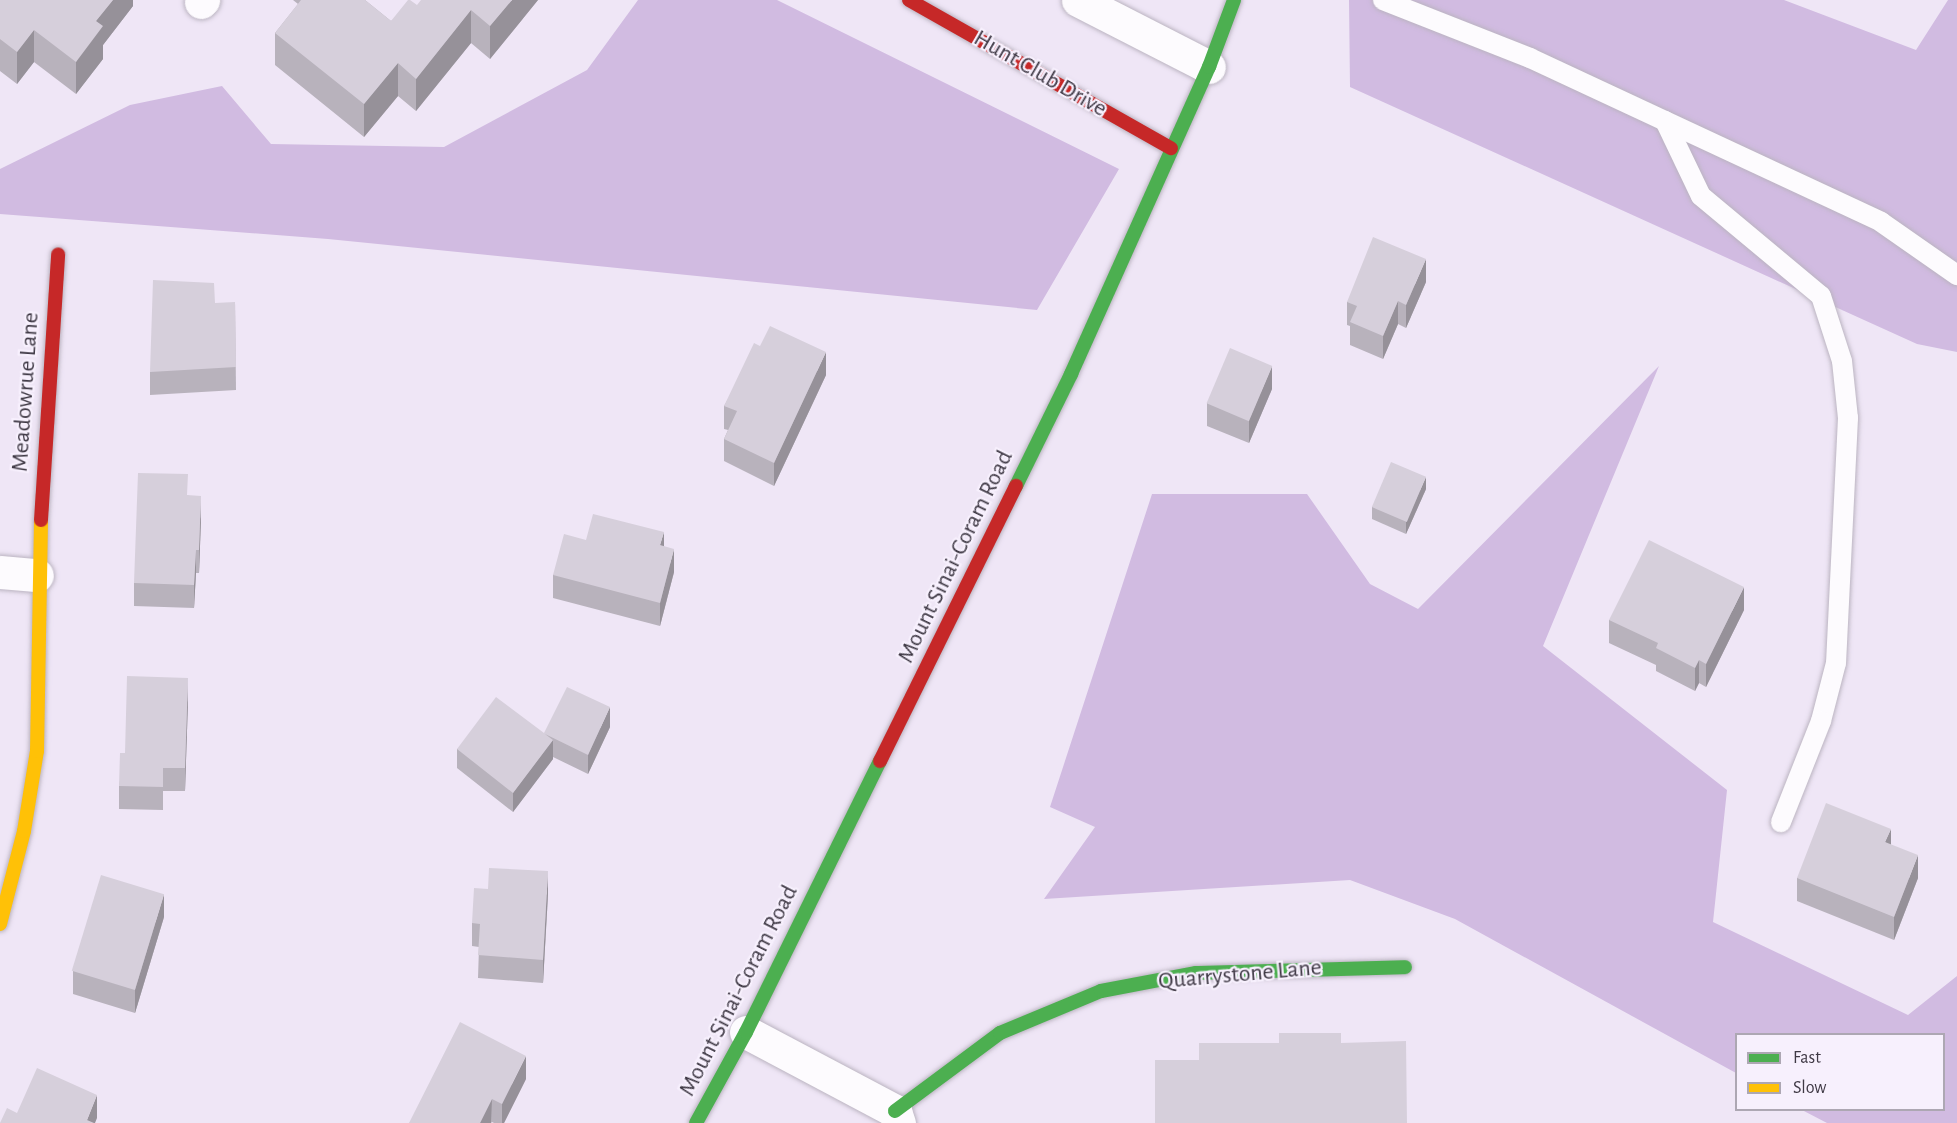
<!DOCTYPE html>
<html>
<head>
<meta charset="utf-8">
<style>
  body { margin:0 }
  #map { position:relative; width:1957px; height:1123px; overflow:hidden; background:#efe6f6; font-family:"Alegreya Sans",sans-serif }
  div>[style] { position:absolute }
  .forest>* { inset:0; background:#d1bbe1 }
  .roads { filter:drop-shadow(0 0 2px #bbb4c1) drop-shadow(0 0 2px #bbb4c1) }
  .lane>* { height:20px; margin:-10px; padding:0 10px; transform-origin:10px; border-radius:10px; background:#fdfbfe }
  .street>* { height:33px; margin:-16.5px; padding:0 16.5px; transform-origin:16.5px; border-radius:16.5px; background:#fdfbfe }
  .fast>* { height:14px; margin:-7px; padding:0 7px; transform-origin:7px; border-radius:7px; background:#4caf50 }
  .slow>* { height:14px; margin:-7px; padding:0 7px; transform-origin:7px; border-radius:7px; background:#ffc107 }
  .jam>* { height:14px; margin:-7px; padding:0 7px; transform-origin:7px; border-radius:7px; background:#c62828 }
  .wall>* { inset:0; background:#b8b2bc }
  .shaded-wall>* { inset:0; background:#969199 }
  .building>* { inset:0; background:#d6cfdb; transform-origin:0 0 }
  span { translate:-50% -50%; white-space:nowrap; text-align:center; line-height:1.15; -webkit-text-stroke:4.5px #f7f0fd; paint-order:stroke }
  .street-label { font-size:24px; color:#3f3945 }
  .legend { position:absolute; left:1735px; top:1033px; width:210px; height:78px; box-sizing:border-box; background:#f7f0fd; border:2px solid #ada7b3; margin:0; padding:8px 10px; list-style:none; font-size:18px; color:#3f3945 }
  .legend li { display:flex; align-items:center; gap:12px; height:30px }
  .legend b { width:30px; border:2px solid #ada7b3 }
</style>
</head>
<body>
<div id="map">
  <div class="forest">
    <i style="clip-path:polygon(638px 0,777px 0,1119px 169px,1037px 310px,328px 239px,0 214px,0 169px,130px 105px,222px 86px,271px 144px,444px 147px,587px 70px)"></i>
    <i style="clip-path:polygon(1349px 0,1784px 0,1916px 50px,1948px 0,1957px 0,1957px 352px,1917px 344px,1350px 87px)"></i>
    <i style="clip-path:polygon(1659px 366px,1543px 646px,1727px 790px,1713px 922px,1908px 1015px,1957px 976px,1957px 1123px,1827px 1123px,1802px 1110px,1944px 1110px,1944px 1034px,1736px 1034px,1736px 1073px,1455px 919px,1350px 880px,1044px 899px,1095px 827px,1050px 807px,1152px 494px,1307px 494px,1370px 584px,1418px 609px)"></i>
  </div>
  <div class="roads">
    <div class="lane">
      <i style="left:1383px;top:0;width:158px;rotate:21.5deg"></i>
      <i style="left:1530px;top:58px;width:387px;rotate:25deg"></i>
      <i style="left:1881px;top:222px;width:93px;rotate:34.9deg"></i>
      <i style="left:1665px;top:121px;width:83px;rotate:64.4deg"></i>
      <i style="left:1701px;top:196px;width:156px;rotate:39.8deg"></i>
      <i style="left:1821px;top:296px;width:68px;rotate:72.1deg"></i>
      <i style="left:1842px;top:361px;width:57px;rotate:84deg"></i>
      <i style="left:1848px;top:418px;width:245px;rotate:92.8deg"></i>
      <i style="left:1836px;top:663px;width:60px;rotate:104.5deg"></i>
      <i style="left:1821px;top:721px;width:109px;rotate:111.6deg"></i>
    </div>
    <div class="street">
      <i style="left:1078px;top:0;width:147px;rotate:27.1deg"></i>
      <i style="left:201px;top:2px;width:3px;rotate:-45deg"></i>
      <i style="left:0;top:572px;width:37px;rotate:5deg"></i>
      <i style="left:746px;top:1032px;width:169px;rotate:27.9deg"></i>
      <i style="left:895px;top:1111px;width:13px;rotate:72deg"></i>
    </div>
    <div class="fast">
      <i style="left:1016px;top:486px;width:125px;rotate:-63.8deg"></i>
      <i style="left:1071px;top:374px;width:337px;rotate:-65.8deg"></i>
      <i style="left:1209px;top:67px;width:72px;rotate:-69.5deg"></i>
      <i style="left:895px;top:1111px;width:131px;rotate:-36.6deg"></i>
      <i style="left:1000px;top:1033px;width:109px;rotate:-22.6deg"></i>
      <i style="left:1101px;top:991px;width:97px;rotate:-10.7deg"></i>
      <i style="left:1196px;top:973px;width:209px;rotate:-1.6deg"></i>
      <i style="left:696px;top:1123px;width:104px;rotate:-61.2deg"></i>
      <i style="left:746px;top:1032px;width:302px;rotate:-63.7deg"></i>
    </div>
    <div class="slow">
      <i style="left:0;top:924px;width:96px;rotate:-75.5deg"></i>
      <i style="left:24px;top:831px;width:81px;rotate:-80.8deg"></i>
      <i style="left:37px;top:751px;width:231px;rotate:-89deg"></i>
    </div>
    <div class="jam">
      <i style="left:909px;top:0;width:301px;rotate:29.5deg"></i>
      <i style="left:41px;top:520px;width:266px;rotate:-86.3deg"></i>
      <i style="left:880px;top:761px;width:307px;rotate:-63.7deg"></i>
    </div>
  </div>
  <div class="wall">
    <i style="clip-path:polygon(0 0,133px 0,133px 6px,103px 45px,103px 59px,76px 94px,34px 62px,17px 84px,0 71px)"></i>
    <i style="clip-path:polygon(293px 0,365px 0,391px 21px,417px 5px,538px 0,490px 59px,471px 43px,416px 111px,398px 96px,364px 137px,275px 65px,275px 33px,298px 4px)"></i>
    <i style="clip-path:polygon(1426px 282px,1406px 328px,1398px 324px,1383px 359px,1350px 345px,1350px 326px,1347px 325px,1347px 302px)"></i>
    <i style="clip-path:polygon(235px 302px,236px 390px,150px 395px,150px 372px)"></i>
    <i style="clip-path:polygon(760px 346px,826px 375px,774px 486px,724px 461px,724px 439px,728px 430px,724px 429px,724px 406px)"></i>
    <i style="clip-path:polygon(1272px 389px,1249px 443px,1207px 426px,1207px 403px)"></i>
    <i style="clip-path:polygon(1426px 489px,1406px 534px,1372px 519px,1372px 507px)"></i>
    <i style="clip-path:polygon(188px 495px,201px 519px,199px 573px,196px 573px,194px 608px,134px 606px,134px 583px)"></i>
    <i style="clip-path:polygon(586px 540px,664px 546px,674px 572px,660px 626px,553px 598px,553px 575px)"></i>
    <i style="clip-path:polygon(1744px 610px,1706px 687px,1699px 683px,1695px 691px,1656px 671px,1656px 665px,1609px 643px,1609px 620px)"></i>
    <i style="clip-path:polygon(188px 701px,185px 791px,163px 791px,163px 810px,119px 809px,119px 786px,125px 753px)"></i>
    <i style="clip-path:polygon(610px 727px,588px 774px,553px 757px,553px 759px,513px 812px,457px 768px,457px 749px,544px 733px)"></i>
    <i style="clip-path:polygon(1797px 878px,1918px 878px,1894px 940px,1797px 901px)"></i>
    <i style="clip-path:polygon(548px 894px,543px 983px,478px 978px,479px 947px,472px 946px,472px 923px)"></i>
    <i style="clip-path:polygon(164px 917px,135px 1013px,73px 994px,73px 971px)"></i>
    <i style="clip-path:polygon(526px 1079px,504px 1123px,494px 1123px,492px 1122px,491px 1123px,409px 1123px)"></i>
  </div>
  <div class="shaded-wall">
    <i style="clip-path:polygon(113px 0,133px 0,133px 6px,103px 45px,103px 59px,76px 94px,76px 62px,96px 21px)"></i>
    <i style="clip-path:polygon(512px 0,538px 0,490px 59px,490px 26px)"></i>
    <i style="clip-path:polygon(471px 10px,471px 43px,416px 111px,416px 79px)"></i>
    <i style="clip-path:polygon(34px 30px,34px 62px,17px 84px,17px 52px)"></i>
    <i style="clip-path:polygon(398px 63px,398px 96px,364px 137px,364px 104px)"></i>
    <i style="clip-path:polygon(1426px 259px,1426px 282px,1406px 328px,1406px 305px)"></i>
    <i style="clip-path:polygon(1398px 301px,1398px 324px,1383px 359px,1383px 336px)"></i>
    <i style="clip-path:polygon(826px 352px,826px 375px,774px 486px,774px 463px)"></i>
    <i style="clip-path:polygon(1272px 366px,1272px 389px,1249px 443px,1249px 420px)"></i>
    <i style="clip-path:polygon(1426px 477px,1426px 489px,1406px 534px,1406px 522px)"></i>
    <i style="clip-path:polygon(201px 496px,201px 519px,199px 573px,199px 550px)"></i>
    <i style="clip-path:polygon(664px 532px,664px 555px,660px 545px)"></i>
    <i style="clip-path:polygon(674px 549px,674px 572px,660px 626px,660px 603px)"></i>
    <i style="clip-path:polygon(196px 550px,196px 573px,194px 608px,194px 585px)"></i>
    <i style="clip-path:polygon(1744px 587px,1744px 610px,1706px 687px,1706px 664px)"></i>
    <i style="clip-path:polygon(1699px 660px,1699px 683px,1695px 691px,1695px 668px)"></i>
    <i style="clip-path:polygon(188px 678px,188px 701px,185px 791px,185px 768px)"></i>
    <i style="clip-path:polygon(610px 707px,610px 727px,588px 774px,588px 755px)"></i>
    <i style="clip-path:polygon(553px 740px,553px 759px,513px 812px,513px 793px)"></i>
    <i style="clip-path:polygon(1891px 829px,1891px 852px,1885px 842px)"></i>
    <i style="clip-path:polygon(1918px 855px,1918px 878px,1894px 940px,1894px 917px)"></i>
    <i style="clip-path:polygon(548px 871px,548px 894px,543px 983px,543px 960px)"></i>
    <i style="clip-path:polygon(164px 894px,164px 917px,135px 1013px,135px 990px)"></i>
    <i style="clip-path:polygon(526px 1056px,526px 1079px,504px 1123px,502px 1123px,502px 1104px)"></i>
    <i style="clip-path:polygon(97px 1095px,97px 1118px,95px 1123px,87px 1123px,87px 1120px)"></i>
    <i style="clip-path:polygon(492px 1099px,491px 1123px,480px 1123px)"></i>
  </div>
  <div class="building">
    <i style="clip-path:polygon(0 0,113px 0,96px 21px,103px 26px,76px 62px,34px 30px,17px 52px,0 39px)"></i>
    <i style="clip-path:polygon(301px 0,365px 0,391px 21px,408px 0,410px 0,417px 5px,421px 0,512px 0,490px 26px,471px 10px,416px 79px,398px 63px,364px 104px,275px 33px)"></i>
    <i style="clip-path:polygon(1373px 237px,1426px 259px,1406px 305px,1398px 301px,1383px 336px,1350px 322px,1357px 306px,1347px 302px)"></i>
    <i style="clip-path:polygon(153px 280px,214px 283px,215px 303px,235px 302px,236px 367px,150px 372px)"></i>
    <i style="clip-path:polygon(770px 326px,826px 352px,774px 463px,724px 439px,737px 411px,724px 406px,754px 343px,760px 346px)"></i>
    <i style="left:1230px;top:348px;width:46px;height:60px;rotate:23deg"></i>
    <i style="left:1391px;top:462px;width:38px;height:49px;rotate:23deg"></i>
    <i style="clip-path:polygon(138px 473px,188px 474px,187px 495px,201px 496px,199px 550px,196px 550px,194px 585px,134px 583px)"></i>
    <i style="clip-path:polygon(593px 514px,664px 532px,660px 545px,674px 549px,660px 603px,553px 575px,564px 534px,586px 540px)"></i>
    <i style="clip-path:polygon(1649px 540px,1744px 587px,1706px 664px,1699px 660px,1695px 668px,1656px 648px,1658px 643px,1609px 620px)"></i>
    <i style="clip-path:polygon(127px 676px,188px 678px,185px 768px,163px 768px,163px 787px,119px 786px,120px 753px,125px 753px)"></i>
    <i style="clip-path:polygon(567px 687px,610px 707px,588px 755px,545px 734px,553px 740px,513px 793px,457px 749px,496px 697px,544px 733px)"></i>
    <i style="clip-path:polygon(1826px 803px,1891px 829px,1885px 842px,1918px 855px,1894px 917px,1797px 878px)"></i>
    <i style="clip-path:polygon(489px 868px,548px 871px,543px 960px,478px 955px,480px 924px,472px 923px,474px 888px,488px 889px)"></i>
    <i style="left:101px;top:875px;width:66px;height:100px;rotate:17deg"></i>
    <i style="clip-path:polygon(460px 1022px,526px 1056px,502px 1104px,492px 1099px,480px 1123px,409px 1123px)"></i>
    <i style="clip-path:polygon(1279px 1033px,1341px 1033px,1341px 1043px,1406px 1041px,1407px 1123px,1155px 1123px,1155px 1060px,1199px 1060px,1199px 1043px,1279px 1043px)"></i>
    <i style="clip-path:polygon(37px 1068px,97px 1095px,87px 1120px,94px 1123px,0 1123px,7px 1108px,17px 1113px)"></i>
  </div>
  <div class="street-label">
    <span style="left:1040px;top:74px;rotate:30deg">Hunt Club Drive</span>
    <span style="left:26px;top:392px;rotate:-86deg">Meadowrue Lane</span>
    <span style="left:956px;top:557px;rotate:-64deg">Mount Sinai-Coram Road</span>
    <span style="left:1240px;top:975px;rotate:-5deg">Quarrystone Lane</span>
    <span style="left:739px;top:991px;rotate:-63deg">Mount Sinai-Coram Road</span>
  </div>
  <ul class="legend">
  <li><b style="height:8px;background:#4caf50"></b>Fast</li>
  <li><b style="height:8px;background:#ffc107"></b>Slow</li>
  </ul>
</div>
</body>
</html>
